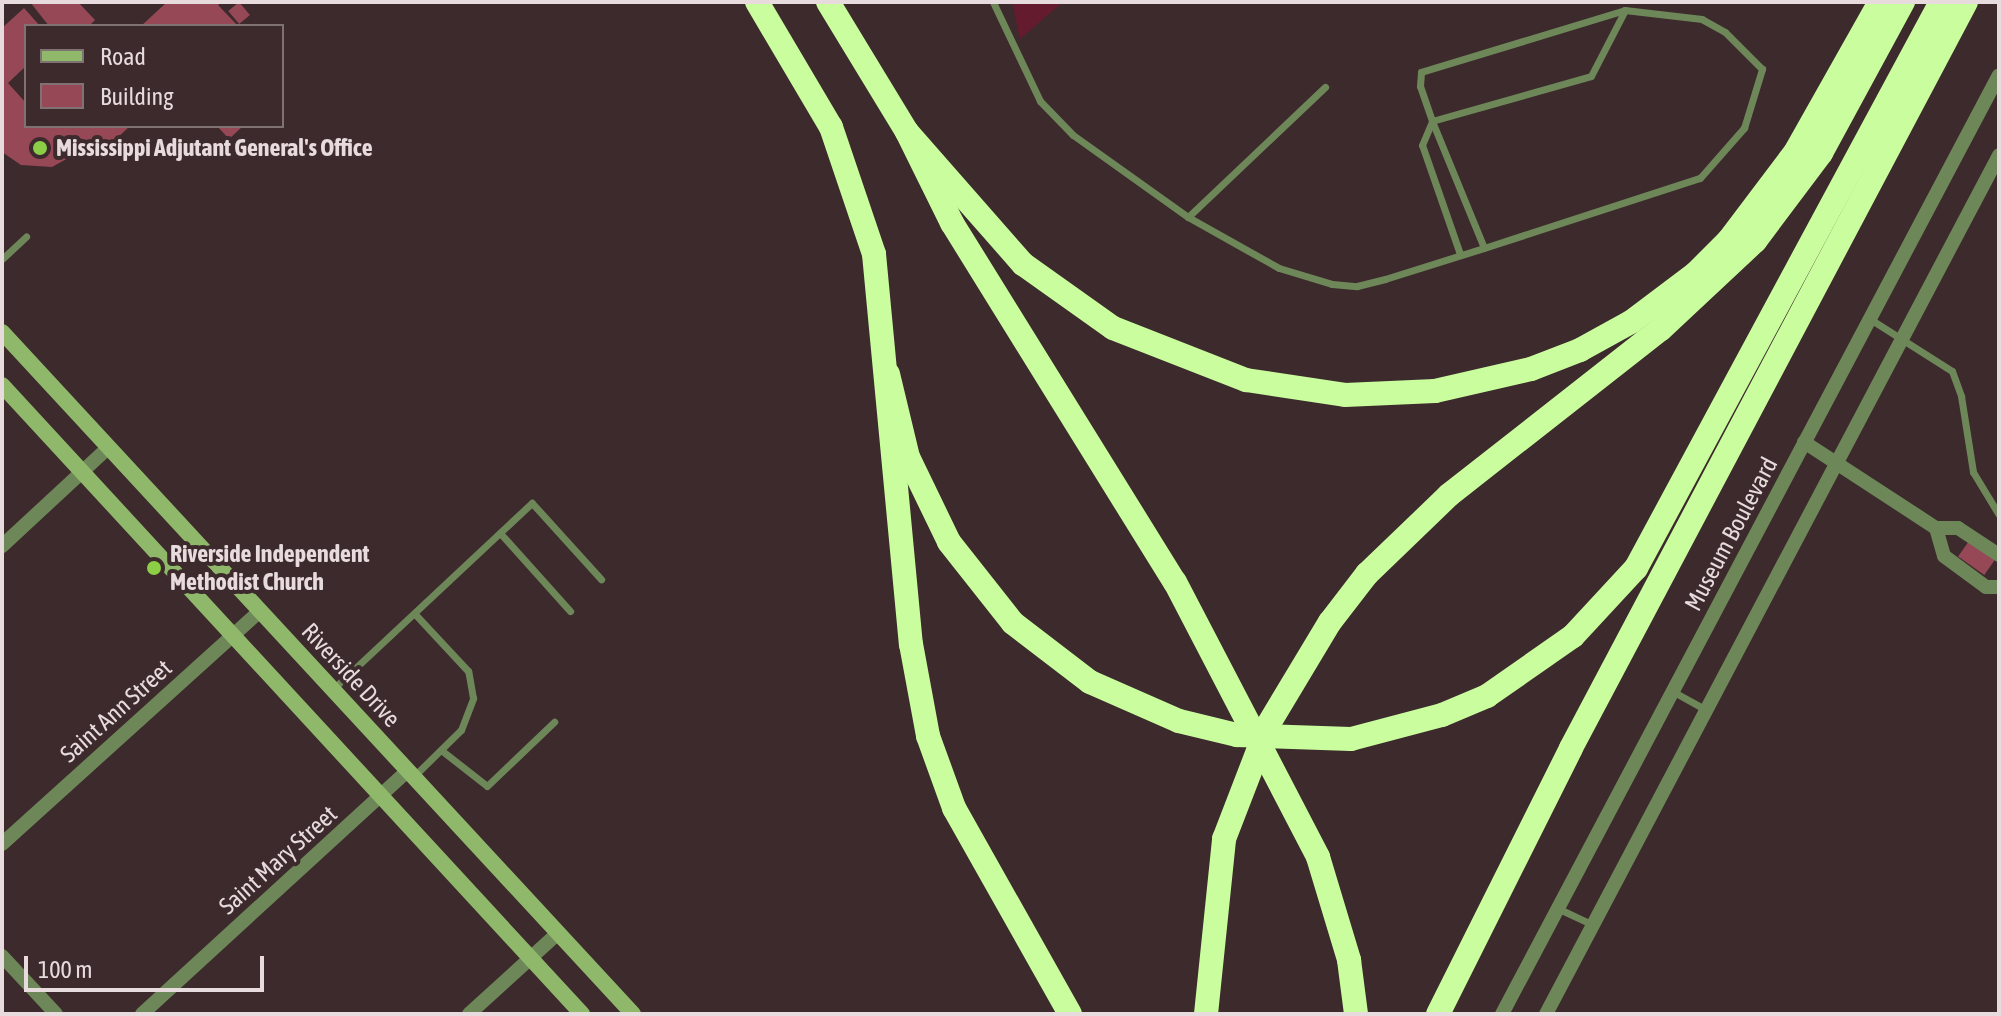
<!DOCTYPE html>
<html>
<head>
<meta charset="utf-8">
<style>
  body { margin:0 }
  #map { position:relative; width:2001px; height:1016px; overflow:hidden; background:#3c2a2c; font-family:"Asap Condensed",sans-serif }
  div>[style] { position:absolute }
  .green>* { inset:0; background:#641b2d }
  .building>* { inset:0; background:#974856; transform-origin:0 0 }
  .lane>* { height:7px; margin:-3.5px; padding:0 3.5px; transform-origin:3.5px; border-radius:3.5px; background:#6d8758 }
  .street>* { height:14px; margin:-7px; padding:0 7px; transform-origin:7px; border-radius:7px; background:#6d8758 }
  .secondary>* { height:16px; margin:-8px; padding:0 8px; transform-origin:8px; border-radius:8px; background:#90b86b }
  .highway>* { height:24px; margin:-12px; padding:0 12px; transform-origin:12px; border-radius:12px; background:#cafd9e }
  .dots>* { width:22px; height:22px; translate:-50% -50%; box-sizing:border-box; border:4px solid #3c2a2c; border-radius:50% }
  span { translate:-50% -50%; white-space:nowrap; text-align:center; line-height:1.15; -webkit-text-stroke:8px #3c2a2c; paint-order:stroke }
  .poi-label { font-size:24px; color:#e7dbdd; font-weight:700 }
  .left { translate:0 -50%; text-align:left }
  .street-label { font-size:24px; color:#e7dbdd }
  .frame { position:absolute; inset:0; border:4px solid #e7dbdd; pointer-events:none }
  .legend { position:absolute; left:24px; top:24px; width:260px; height:104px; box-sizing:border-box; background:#3c2a2c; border:2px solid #807173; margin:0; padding:10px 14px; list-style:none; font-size:24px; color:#e7dbdd }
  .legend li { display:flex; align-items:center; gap:16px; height:40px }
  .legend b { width:40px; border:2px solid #807173 }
  .scale { position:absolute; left:24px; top:956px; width:240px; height:36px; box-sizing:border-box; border:4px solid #e7dbdd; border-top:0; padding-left:10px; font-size:24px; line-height:28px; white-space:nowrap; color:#e7dbdd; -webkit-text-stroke:6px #3c2a2c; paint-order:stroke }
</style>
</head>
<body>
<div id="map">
  <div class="green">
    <i style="clip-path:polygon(1012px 2px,1063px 2px,1020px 39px)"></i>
  </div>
  <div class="building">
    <i style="clip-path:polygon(30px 2px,78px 2px,95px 20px,89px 26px,49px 26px)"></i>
    <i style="clip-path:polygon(167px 2px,222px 2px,218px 5px,238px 26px,141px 26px)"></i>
    <i style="left:239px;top:2px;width:17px;height:14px;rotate:50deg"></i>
    <i style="clip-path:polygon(24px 8px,40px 26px,26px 26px,26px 66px,8px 83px,26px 103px,26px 126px,130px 126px,98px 156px,81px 138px,75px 144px,81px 151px,52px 167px,21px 165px,2px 152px,2px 28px)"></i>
    <i style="clip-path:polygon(217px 126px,243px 126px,229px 139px)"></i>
    <i style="left:1969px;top:541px;width:32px;height:19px;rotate:35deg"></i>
  </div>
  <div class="lane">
    <i style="left:993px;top:2px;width:110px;rotate:64.6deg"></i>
    <i style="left:1040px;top:101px;width:47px;rotate:45.9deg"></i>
    <i style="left:1073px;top:135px;width:141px;rotate:35.5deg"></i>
    <i style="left:1188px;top:217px;width:104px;rotate:29.3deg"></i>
    <i style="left:1279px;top:268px;width:55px;rotate:16.8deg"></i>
    <i style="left:1332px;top:284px;width:25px;rotate:5deg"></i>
    <i style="left:1357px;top:286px;width:29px;rotate:-14deg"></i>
    <i style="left:1385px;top:279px;width:104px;rotate:-17.4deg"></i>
    <i style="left:1484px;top:248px;width:227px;rotate:-18deg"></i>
    <i style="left:1700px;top:178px;width:67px;rotate:-48.7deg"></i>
    <i style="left:1744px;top:128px;width:62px;rotate:-73deg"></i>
    <i style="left:1762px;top:69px;width:52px;rotate:-135deg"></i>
    <i style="left:1725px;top:32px;width:26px;rotate:-151deg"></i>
    <i style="left:1702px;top:19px;width:78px;rotate:-173.3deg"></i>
    <i style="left:1625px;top:10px;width:213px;rotate:163.1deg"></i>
    <i style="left:1421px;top:72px;width:14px;rotate:94deg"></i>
    <i style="left:1420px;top:86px;width:37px;rotate:71deg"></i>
    <i style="left:1432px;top:121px;width:137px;rotate:67.7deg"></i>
    <i style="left:1188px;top:217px;width:189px;rotate:-43.5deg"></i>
    <i style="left:1460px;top:254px;width:115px;rotate:-109.2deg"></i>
    <i style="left:1422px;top:145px;width:26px;rotate:-67deg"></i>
    <i style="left:1432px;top:121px;width:165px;rotate:-15.8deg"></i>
    <i style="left:1591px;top:76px;width:74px;rotate:-62.7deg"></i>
    <i style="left:2px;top:259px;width:33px;rotate:-43deg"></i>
    <i style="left:1870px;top:319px;width:97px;rotate:32.4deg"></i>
    <i style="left:1952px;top:371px;width:27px;rotate:70deg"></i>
    <i style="left:1961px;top:396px;width:77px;rotate:81deg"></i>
    <i style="left:1973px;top:472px;width:50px;rotate:58.8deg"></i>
    <i style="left:500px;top:533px;width:105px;rotate:48.1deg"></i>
    <i style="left:334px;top:688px;width:271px;rotate:-43.1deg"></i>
    <i style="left:532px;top:503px;width:103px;rotate:47.8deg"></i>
    <i style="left:1672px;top:691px;width:38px;rotate:29deg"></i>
    <i style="left:441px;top:750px;width:58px;rotate:38deg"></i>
    <i style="left:487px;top:786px;width:93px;rotate:-43.7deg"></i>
    <i style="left:413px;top:777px;width:67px;rotate:-44.4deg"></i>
    <i style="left:461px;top:730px;width:34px;rotate:-69deg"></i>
    <i style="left:473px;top:698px;width:27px;rotate:-100deg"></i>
    <i style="left:468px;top:671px;width:79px;rotate:-133deg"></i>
    <i style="left:1557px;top:908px;width:38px;rotate:25deg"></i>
  </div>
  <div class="street">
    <i style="left:1804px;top:442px;width:158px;rotate:33.1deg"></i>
    <i style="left:1936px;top:528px;width:22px"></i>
    <i style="left:1958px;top:528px;width:49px;rotate:33.4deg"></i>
    <i style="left:1936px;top:528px;width:29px;rotate:74deg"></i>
    <i style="left:1944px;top:556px;width:52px;rotate:36.4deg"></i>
    <i style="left:1986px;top:587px;width:13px"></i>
    <i style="left:2px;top:546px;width:144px;rotate:-42.8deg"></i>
    <i style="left:2px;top:844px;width:348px;rotate:-42.1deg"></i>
    <i style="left:2px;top:956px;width:79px;rotate:47deg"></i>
    <i style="left:142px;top:1014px;width:360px;rotate:-42.5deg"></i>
    <i style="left:469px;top:1014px;width:120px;rotate:-42.3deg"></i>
    <i style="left:1502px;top:1014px;width:1062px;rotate:-62.11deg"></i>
    <i style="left:1546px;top:1014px;width:971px;rotate:-62.19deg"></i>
  </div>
  <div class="secondary">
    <i style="left:2px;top:332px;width:929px;rotate:47.22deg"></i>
    <i style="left:2px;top:385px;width:856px;rotate:47.32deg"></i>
  </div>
  <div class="highway">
    <i style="left:757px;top:2px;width:145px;rotate:59.4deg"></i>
    <i style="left:831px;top:127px;width:134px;rotate:71.3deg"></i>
    <i style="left:874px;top:254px;width:392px;rotate:84.6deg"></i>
    <i style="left:911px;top:644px;width:94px;rotate:79.5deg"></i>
    <i style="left:928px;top:736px;width:77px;rotate:70.1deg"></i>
    <i style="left:954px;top:808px;width:236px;rotate:60.6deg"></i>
    <i style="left:828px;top:2px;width:152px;rotate:58.7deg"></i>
    <i style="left:907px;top:132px;width:102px;rotate:63.7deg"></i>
    <i style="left:952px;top:223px;width:423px;rotate:58.2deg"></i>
    <i style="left:1175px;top:582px;width:310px;rotate:62.5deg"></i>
    <i style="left:1318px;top:857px;width:108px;rotate:73.2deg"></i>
    <i style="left:1349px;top:960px;width:54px;rotate:82.6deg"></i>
    <i style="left:907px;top:132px;width:176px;rotate:48.7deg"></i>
    <i style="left:1023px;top:264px;width:110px;rotate:35.4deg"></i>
    <i style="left:1113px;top:328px;width:143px;rotate:21.4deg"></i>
    <i style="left:1246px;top:380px;width:100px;rotate:8.6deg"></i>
    <i style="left:1345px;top:395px;width:90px;rotate:-2.5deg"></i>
    <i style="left:1435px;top:391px;width:98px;rotate:-12.9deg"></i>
    <i style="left:1531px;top:369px;width:53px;rotate:-21.2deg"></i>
    <i style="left:1580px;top:350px;width:58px;rotate:-28.8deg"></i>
    <i style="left:1631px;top:322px;width:81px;rotate:-37deg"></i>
    <i style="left:1696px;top:273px;width:47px;rotate:-45deg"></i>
    <i style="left:1729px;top:240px;width:111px;rotate:-53deg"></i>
    <i style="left:1796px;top:151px;width:171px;rotate:-60.6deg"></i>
    <i style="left:888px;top:374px;width:85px;rotate:76.5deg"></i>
    <i style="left:908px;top:457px;width:94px;rotate:64.2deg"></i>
    <i style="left:949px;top:542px;width:103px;rotate:51.7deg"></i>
    <i style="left:1013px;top:623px;width:97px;rotate:37.5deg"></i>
    <i style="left:1090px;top:682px;width:97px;rotate:23.7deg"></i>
    <i style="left:1179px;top:721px;width:60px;rotate:13.6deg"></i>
    <i style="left:1237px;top:735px;width:114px;rotate:2deg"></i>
    <i style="left:1351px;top:739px;width:94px;rotate:-14.8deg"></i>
    <i style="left:1442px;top:715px;width:49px;rotate:-22.9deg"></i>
    <i style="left:1487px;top:696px;width:105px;rotate:-34.9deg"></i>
    <i style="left:1573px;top:636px;width:93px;rotate:-47.2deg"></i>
    <i style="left:1636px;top:568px;width:643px;rotate:-61.68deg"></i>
    <i style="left:1206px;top:1014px;width:176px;rotate:-84.1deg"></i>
    <i style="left:1224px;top:839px;width:122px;rotate:-68.9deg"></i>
    <i style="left:1268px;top:725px;width:120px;rotate:-59deg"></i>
    <i style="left:1330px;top:622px;width:61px;rotate:-52.4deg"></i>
    <i style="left:1367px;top:574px;width:114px;rotate:-43.9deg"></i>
    <i style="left:1449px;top:495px;width:269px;rotate:-38.1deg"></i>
    <i style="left:1661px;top:329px;width:129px;rotate:-43.1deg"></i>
    <i style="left:1755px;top:241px;width:110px;rotate:-53.1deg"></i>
    <i style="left:1821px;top:153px;width:172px;rotate:-61.5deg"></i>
    <i style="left:1438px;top:1014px;width:297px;rotate:-63.4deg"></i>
    <i style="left:1571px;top:748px;width:844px;rotate:-62.1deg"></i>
  </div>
  <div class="dots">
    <i style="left:40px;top:148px;background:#8cce45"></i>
    <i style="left:154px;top:568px;background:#8cce45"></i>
  </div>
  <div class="poi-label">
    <span class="left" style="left:56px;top:148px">Mississippi Adjutant General's Office</span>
    <span class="left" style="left:170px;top:568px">Riverside Independent<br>Methodist Church</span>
  </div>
  <div class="street-label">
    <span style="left:1731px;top:534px;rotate:-62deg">Museum Boulevard</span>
    <span style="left:351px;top:675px;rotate:47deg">Riverside Drive</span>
    <span style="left:116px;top:711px;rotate:-42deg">Saint Ann Street</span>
    <span style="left:278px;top:860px;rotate:-42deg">Saint Mary Street</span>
  </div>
  <div class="frame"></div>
  <ul class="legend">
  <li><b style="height:10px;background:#90b86b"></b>Road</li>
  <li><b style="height:22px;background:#974856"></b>Building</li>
  </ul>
  <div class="scale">100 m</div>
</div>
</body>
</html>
